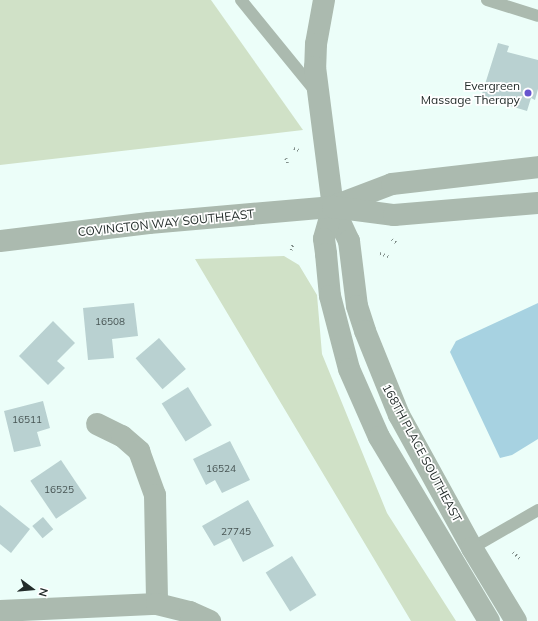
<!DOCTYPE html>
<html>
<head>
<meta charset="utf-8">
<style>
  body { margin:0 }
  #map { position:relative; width:538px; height:621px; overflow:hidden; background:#ecfef9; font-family:Mulish,sans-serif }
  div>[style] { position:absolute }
  .green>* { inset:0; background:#d0e1c7 }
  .water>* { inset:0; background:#a7d2e1 }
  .building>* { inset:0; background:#b9d1d1; transform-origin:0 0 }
  .path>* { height:2.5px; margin-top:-1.25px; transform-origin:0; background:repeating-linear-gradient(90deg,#808d89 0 1px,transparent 0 4px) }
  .service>* { height:12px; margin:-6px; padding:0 6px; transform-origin:6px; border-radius:6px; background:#abbaaf }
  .minor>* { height:22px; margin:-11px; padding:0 11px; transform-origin:11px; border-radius:11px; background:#abbaaf }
  .tertiary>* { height:22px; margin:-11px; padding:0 11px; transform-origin:11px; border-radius:11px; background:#abbaaf }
  .dots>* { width:11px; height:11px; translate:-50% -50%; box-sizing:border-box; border:2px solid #fff; border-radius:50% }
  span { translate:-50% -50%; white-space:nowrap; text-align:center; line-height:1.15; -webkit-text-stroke:3.5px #fff; paint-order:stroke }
  .number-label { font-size:10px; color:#485554 }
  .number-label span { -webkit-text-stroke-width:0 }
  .poi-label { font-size:12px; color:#232c2a }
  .right { translate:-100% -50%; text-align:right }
  .street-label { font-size:12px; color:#232c2a }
  .north { position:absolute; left:12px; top:569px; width:40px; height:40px; -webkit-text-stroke:3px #fff; paint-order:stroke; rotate:106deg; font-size:11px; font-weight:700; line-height:16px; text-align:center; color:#232c2a }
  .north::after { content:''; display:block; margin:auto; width:14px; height:18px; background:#232c2a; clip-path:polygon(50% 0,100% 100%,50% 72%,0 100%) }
</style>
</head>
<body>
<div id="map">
  <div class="green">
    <i style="clip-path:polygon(0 0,211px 0,303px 130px,0 165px)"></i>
    <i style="clip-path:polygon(284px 256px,299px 265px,317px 295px,322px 354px,387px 513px,456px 621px,411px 621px,195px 259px)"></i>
  </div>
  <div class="water">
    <i style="clip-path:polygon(538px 303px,538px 439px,512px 455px,500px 458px,450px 352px,456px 341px)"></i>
  </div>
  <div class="building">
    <i style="clip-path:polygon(498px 43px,509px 46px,507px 52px,538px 60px,538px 89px,535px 100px,531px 98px,527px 111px,481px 97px)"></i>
    <i style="clip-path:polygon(134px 303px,138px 336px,112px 339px,114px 358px,88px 360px,83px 308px)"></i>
    <i style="clip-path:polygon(53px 321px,75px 343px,57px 361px,65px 368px,48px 385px,19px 356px)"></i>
    <i style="left:159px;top:338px;width:41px;height:31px;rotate:49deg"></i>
    <i style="left:188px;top:387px;width:45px;height:31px;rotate:58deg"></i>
    <i style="clip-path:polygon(43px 401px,50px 428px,37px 432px,41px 446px,14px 452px,4px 411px)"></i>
    <i style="clip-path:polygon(230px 441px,250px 480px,222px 493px,215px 480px,206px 485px,193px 459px)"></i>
    <i style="left:61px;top:460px;width:46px;height:37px;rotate:56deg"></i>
    <i style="clip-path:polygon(248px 500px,274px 546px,243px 562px,230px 538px,214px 546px,202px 526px)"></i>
    <i style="clip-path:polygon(0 505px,30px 529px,11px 553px,0 544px)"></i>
    <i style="left:43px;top:517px;width:16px;height:14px;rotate:50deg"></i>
    <i style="left:292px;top:556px;width:46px;height:31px;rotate:58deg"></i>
  </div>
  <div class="path">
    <i style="left:294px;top:148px;width:5px;rotate:22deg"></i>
    <i style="left:286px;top:158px;width:5px;rotate:68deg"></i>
    <i style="left:392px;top:239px;width:6px;rotate:39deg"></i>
    <i style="left:291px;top:250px;width:7px;rotate:-74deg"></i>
    <i style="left:380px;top:253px;width:9px;rotate:21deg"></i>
    <i style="left:513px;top:552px;width:9px;rotate:41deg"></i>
  </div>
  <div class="service">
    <i style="left:241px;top:0;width:119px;rotate:50.8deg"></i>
    <i style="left:487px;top:0;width:53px;rotate:17.4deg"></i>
    <i style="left:472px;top:548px;width:76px;rotate:-29.9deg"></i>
  </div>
  <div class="minor">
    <i style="left:324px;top:0;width:45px;rotate:100.3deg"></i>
    <i style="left:316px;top:44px;width:23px;rotate:92deg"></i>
    <i style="left:315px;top:67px;width:141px;rotate:82.7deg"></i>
    <i style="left:333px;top:207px;width:38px;rotate:65deg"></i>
    <i style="left:349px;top:241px;width:65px;rotate:83deg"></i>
    <i style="left:357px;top:306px;width:26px;rotate:72deg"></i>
    <i style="left:365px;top:331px;width:91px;rotate:68deg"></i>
    <i style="left:399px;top:415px;width:152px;rotate:61.2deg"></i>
    <i style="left:472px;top:548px;width:85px;rotate:58.9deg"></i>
    <i style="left:333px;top:207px;width:33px;rotate:106deg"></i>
    <i style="left:324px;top:239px;width:15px;rotate:82deg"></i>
    <i style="left:326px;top:254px;width:42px;rotate:84.6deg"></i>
    <i style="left:330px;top:296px;width:75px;rotate:75.4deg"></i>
    <i style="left:349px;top:369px;width:74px;rotate:66.2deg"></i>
    <i style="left:379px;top:437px;width:214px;rotate:59.1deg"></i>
    <i style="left:97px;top:424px;width:28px;rotate:26deg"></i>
    <i style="left:122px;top:436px;width:23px;rotate:41deg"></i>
    <i style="left:139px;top:451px;width:47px;rotate:70deg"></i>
    <i style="left:155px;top:495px;width:109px;rotate:88.9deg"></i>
    <i style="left:0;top:611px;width:157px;rotate:-2.6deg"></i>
    <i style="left:157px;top:604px;width:34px;rotate:14deg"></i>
    <i style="left:190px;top:612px;width:22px;rotate:24deg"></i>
  </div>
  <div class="tertiary">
    <i style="left:334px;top:206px;width:62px;rotate:-20.8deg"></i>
    <i style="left:392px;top:184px;width:147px;rotate:-6.6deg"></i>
    <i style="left:0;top:241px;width:150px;rotate:-6.9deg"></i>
    <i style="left:149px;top:223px;width:185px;rotate:-5deg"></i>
    <i style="left:333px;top:207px;width:62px;rotate:7.5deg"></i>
    <i style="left:394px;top:215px;width:144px;rotate:-4.8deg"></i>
  </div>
  <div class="dots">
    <i style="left:528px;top:93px;background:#6755ce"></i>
  </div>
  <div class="number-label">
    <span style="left:110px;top:322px">16508</span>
    <span style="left:27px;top:420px">16511</span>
    <span style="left:221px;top:469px">16524</span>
    <span style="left:59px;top:490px">16525</span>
    <span style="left:236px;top:532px">27745</span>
  </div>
  <div class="poi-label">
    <span class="right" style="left:520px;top:93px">Evergreen<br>Massage Therapy</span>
  </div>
  <div class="street-label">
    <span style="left:166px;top:223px;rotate:-6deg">COVINGTON WAY SOUTHEAST</span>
    <span style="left:422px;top:453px;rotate:62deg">168TH PLACE SOUTHEAST</span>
  </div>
  <div class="north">N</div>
</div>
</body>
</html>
